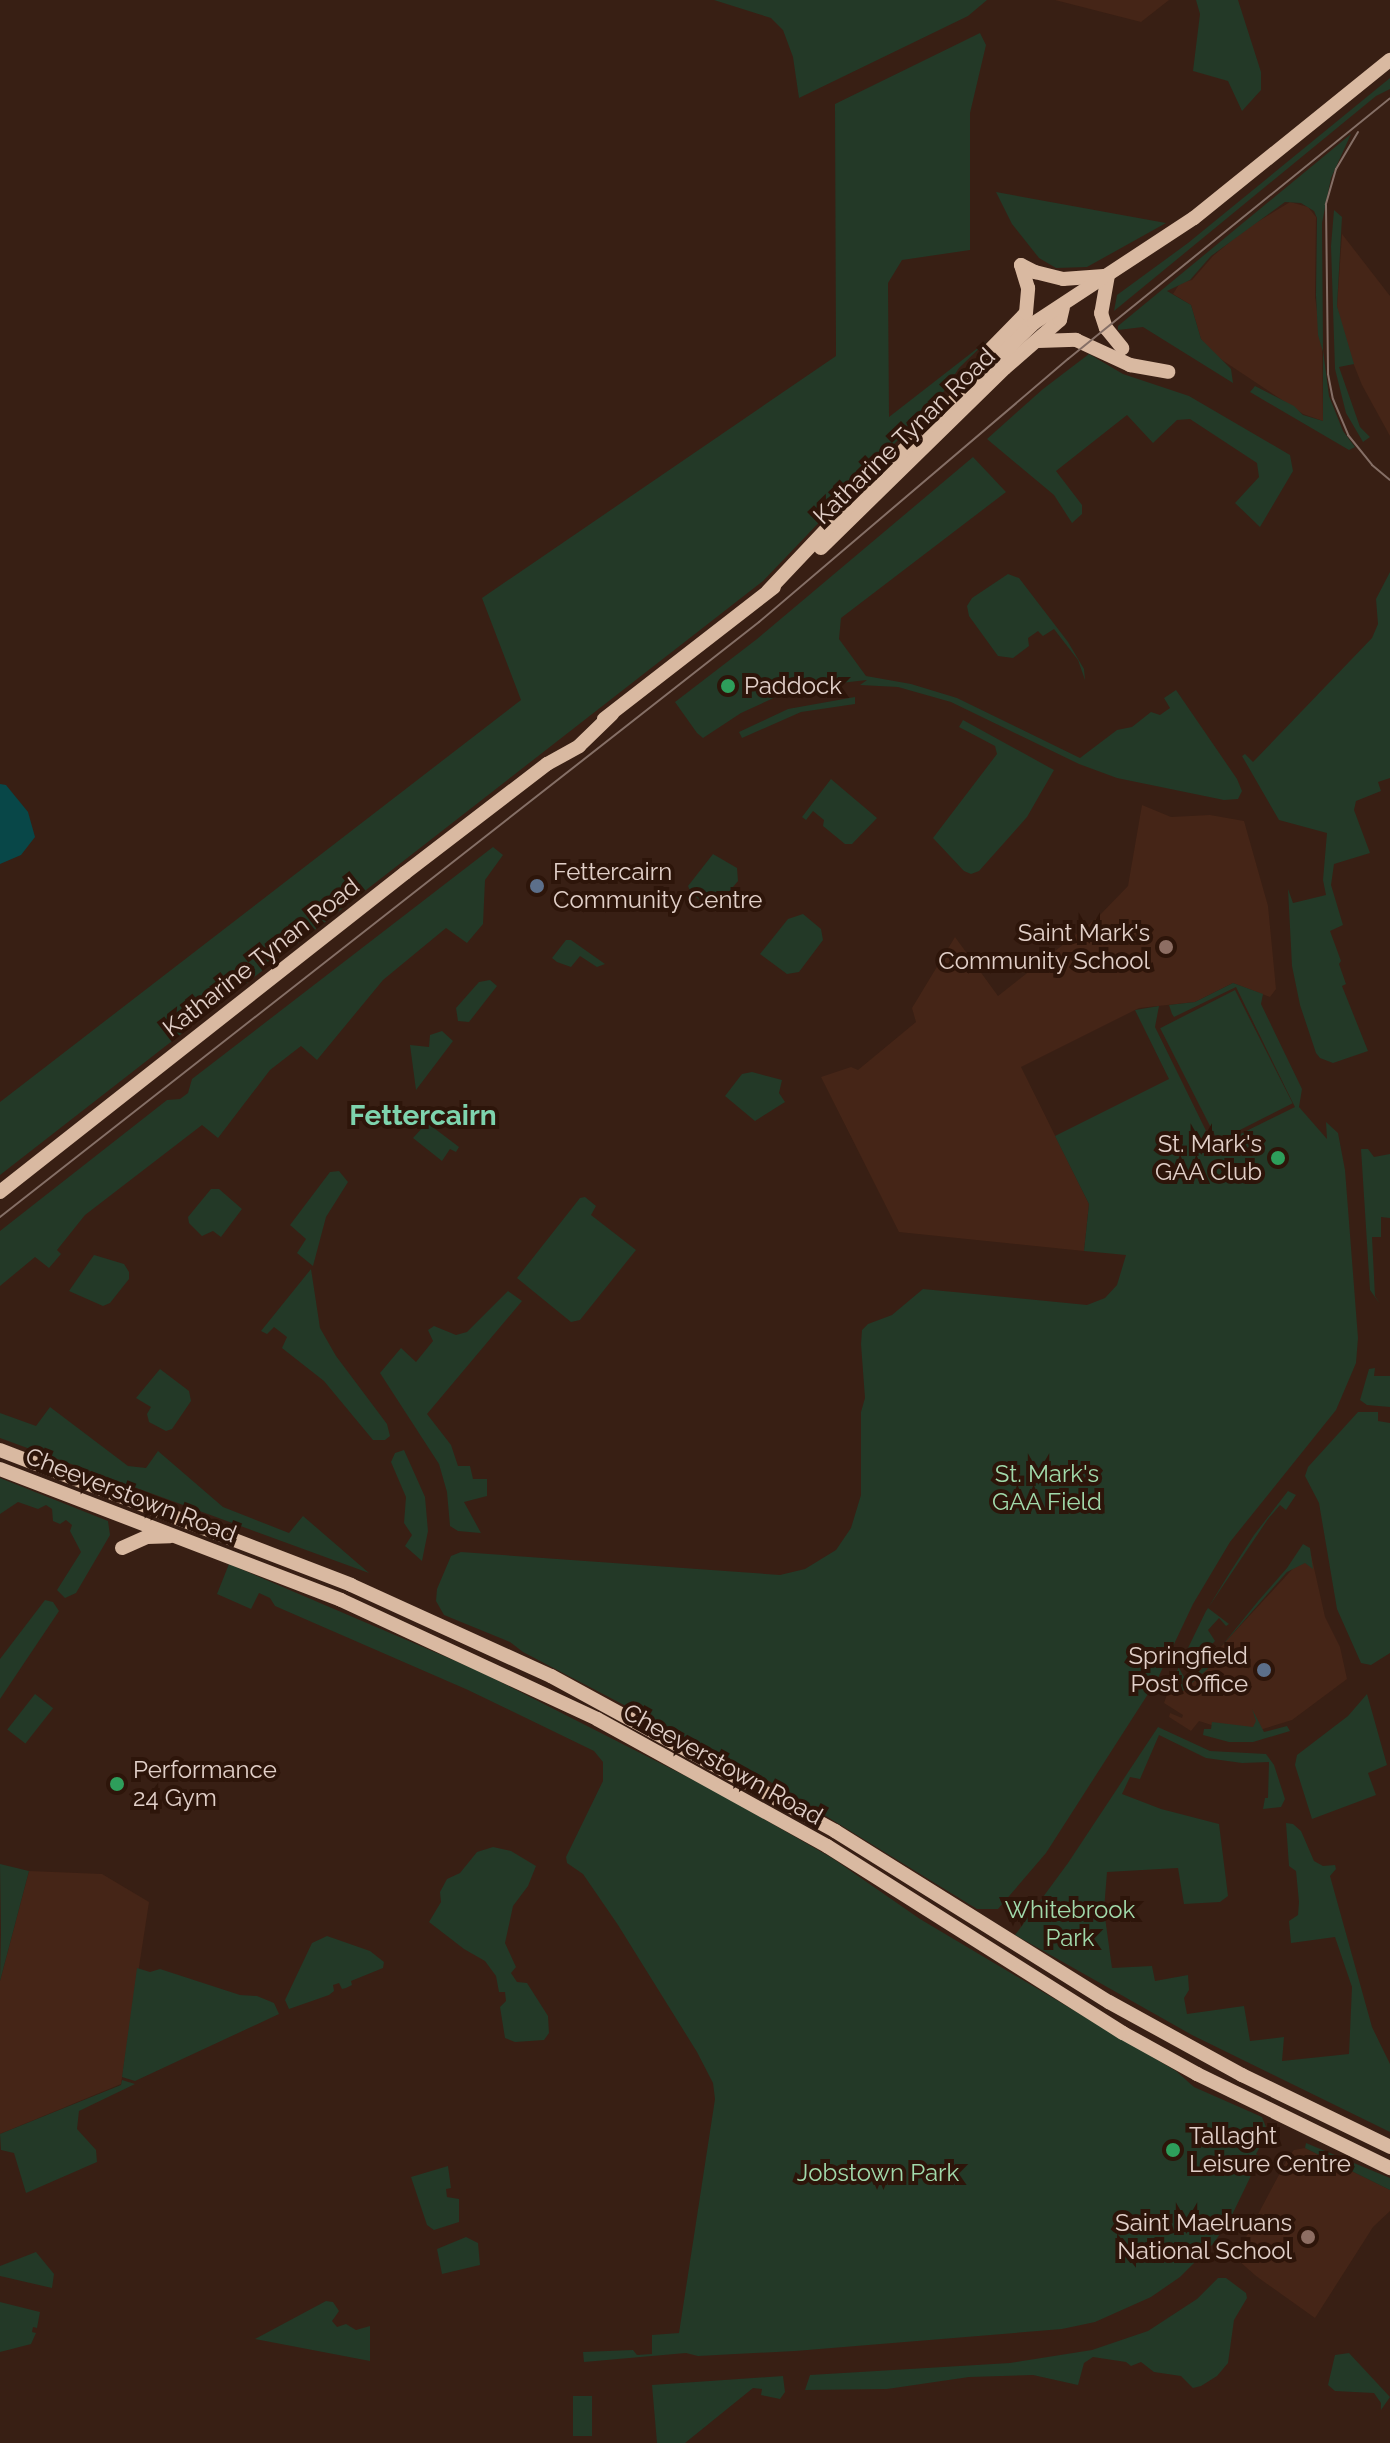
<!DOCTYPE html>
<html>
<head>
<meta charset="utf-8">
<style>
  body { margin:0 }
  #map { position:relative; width:1390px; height:2443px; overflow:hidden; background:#381f14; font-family:Raleway,sans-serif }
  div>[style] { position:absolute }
  .built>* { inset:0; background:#452517 }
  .green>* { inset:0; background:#233927; transform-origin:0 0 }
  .water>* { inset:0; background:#084748 }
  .major>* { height:14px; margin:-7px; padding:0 7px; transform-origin:7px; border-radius:7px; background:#d9b9a1 }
  .tram>* { height:2px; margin:-1px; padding:0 1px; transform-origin:1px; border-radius:1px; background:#856f66 }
  .dots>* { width:22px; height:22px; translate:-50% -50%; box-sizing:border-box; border:4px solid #2d150a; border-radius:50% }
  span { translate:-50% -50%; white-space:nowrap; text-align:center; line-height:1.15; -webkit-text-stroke:8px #2d150a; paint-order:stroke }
  .street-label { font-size:24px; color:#e2d0c9 }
  .poi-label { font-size:24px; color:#e2d0c9 }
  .left { translate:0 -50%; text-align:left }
  .right { translate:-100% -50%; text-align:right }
  .park-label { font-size:24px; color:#a1daab }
  .quarter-label { font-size:28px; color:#7ed3ad; font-weight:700 }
</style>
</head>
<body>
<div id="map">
  <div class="built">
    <i style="clip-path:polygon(1055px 0,1169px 0,1141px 22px)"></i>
    <i style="clip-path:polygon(1290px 202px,1308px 207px,1316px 217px,1315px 297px,1322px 346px,1323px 421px,1303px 414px,1213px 354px,1201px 339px,1191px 305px,1173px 294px,1180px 283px,1192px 280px,1213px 256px,1244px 230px)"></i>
    <i style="clip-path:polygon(1342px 234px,1390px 296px,1390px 436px,1362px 385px,1344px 340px,1337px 306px)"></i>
    <i style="clip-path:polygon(1142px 805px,1171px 817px,1210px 815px,1244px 821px,1268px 906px,1276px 989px,1270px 997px,1233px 983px,1195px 1002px,1139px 1008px,1021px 1067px,1089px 1204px,1084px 1251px,899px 1232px,821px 1077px,851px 1067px,858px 1070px,916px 1022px,912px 1008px,955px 937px,998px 996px,1097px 918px,1128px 886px)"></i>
    <i style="clip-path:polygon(1310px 1550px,1325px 1617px,1340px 1647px,1347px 1679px,1292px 1720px,1263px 1729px,1221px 1728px,1199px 1721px,1191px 1731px,1169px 1717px,1170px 1713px,1182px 1718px,1183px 1715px,1164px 1703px,1171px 1683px,1181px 1690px)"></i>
    <i style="clip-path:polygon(29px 1871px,102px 1874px,149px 1902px,121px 2084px,0 2134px,0 1981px)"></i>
    <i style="clip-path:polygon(1305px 2148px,1390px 2190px,1390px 2211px,1373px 2227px,1315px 2318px,1256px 2276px,1238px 2260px,1237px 2254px,1289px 2156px,1294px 2150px)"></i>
  </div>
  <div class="green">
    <i style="clip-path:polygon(714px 0,987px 0,968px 16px,799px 98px,793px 57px,783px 30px,771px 18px)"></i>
    <i style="clip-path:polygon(1196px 0,1238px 0,1261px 72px,1261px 90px,1242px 111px,1228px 81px,1193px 71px,1200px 14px)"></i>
    <i style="clip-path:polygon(980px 33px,986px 45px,970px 113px,970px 250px,902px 260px,888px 283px,889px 417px,988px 340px,959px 368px,942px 394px,763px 581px,0 1175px,0 1102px,521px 700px,482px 598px,836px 356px,835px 104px)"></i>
    <i style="clip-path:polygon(1390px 78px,1390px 89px,1376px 96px,1114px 311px,1117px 295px,1188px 243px)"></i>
    <i style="clip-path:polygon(1351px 134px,1331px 178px,1322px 223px,1323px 350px,1329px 396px,1343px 431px,1355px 447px,1349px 450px,1250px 392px,1255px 386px,1294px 406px,1303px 415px,1323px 421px,1323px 352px,1318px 335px,1316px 295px,1317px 218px,1314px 211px,1301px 203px,1285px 202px,1211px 256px,1190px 280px,1167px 291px,1191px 305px,1201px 339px,1231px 369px,1233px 383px,1143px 327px,1118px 330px,1118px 326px)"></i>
    <i style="clip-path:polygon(996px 192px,1166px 223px,1087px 267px,1056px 268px,1039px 258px,1012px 224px)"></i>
    <i style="clip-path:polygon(1334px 210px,1342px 217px,1337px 306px,1354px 364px,1339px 367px,1360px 427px,1370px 437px,1363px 442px,1346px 413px,1335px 369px,1331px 246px)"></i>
    <i style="clip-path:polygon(1089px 354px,1123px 374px,1189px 396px,1290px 455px,1293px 471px,1260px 527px,1235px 503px,1259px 477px,1257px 463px,1190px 419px,1177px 420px,1153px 443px,1127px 415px,1056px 471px,1082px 505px,1082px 514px,1072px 523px,1054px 495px,987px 439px,1043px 389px)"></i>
    <i style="clip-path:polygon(973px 457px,1006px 492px,841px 618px,839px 639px,866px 676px,911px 684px,957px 698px,1080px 758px,1117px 730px,1132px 727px,1151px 712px,1160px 715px,1170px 708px,1164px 698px,1176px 690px,1237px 779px,1242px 791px,1238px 799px,1224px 800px,1117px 778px,1079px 764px,951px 702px,898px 687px,860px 685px,867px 680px,814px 686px,778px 696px,741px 713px,703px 738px,697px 733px,675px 702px,757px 639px)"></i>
    <i style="clip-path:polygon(1390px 572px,1390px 778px,1378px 782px,1381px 791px,1356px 801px,1354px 810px,1370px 853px,1334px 864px,1331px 885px,1343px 925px,1330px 931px,1341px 961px,1339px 964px,1346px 984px,1342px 986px,1368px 1051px,1333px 1063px,1320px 1058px,1316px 1053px,1300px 1005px,1292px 966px,1288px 889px,1293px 903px,1326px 895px,1323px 880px,1327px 833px,1279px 820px,1242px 756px,1245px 754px,1253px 762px,1372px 638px,1378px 624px,1376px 599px)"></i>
    <i style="clip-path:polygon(1008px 574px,1019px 578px,1068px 642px,1084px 669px,1085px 680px,1078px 660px,1054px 629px,1043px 636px,1038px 631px,1028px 638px,1029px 646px,1013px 658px,998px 656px,969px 616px,967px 606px,972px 598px)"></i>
    <i style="clip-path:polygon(855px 697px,855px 704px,801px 712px,742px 738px,739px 732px,788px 709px)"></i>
    <i style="clip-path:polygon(963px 720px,1054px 770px,1027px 817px,979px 871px,971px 874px,964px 871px,933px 838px,997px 754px,995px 746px,959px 727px)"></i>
    <i style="clip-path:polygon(831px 779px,877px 818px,852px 844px,845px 844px,823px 826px,824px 820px,813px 811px,806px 820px,802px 817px)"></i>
    <i style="clip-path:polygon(493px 847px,503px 855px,485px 880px,483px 924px,467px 943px,446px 928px,383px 980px,317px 1060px,301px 1046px,270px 1070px,218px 1138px,202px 1125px,85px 1215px,57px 1250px,61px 1254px,49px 1268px,35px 1257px,0 1286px,0 1231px,167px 1100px,180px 1099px,188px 1093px,192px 1079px)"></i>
    <i style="clip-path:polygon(713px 854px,737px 868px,738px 881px,713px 911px,691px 893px,688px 886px)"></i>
    <i style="clip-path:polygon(803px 914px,821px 929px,823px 940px,799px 972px,787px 974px,760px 954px,788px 919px)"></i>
    <i style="clip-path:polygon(566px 940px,571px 940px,605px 964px,597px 967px,580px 956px,571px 967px,557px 962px,552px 958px)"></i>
    <i style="clip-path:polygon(490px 980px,497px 986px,469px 1022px,458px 1021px,456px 1008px,479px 982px)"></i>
    <i style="clip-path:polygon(1233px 983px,1263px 994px,1261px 1004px,1302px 1089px,1299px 1107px,1327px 1139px,1326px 1122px,1338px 1133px,1345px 1170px,1358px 1338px,1356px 1363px,1336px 1410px,1230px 1542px,1193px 1604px,1157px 1680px,1046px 1853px,998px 1909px,977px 1909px,769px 1781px,523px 1652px,510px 1642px,444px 1615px,436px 1601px,437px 1589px,451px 1556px,461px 1552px,780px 1575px,805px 1569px,836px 1550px,851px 1528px,861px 1495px,861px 1412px,865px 1398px,861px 1344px,862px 1330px,868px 1324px,892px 1315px,923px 1289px,1087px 1305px,1105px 1298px,1117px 1285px,1126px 1255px,1084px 1251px,1089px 1204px,1055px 1136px,1169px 1079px,1135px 1010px,1159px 1006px,1155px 1027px,1214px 1147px,1295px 1107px,1236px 987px,1174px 1017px,1172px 1014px,1169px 1005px,1195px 1002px)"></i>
    <i style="left:1235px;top:990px;width:127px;height:84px;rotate:63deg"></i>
    <i style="clip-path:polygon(442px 1031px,453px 1041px,416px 1090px,410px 1045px,429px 1047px,430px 1035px)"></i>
    <i style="clip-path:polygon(752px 1072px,782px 1080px,779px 1093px,785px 1102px,755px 1121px,725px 1096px,742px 1074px)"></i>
    <i style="clip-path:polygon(430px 1125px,459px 1147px,456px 1152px,450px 1149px,442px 1161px,413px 1138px,423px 1127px)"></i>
    <i style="clip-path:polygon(1361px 1149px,1368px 1149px,1374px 1157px,1390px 1154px,1390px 1218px,1381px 1217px,1381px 1237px,1372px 1237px,1375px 1296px,1380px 1304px,1370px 1290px)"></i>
    <i style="clip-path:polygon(339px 1171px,348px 1182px,326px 1217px,313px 1266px,297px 1253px,306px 1239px,290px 1225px,330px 1172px)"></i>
    <i style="clip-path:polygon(211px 1189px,219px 1189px,242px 1209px,221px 1237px,213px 1231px,202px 1236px,189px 1223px,188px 1217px)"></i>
    <i style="clip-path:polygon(585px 1197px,596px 1206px,591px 1215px,636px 1250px,580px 1320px,571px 1322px,517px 1278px,580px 1198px)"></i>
    <i style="clip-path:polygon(94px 1255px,124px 1264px,129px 1272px,129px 1279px,110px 1303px,103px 1306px,69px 1291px)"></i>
    <i style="clip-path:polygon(311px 1269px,320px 1328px,336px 1356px,387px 1424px,390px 1436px,385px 1440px,373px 1440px,324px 1381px,282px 1348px,287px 1337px,274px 1327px,267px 1334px,261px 1331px)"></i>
    <i style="clip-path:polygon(508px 1291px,522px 1301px,427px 1414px,451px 1445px,458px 1466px,470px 1466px,473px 1479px,487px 1479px,487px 1496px,464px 1502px,481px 1533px,458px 1531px,450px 1526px,447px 1492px,439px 1464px,380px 1373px,401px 1348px,416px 1362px,433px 1341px,428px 1330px,434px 1326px,456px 1335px,467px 1332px)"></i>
    <i style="clip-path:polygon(1375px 1368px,1374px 1376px,1390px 1376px,1390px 1407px,1367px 1405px,1360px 1400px,1369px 1369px)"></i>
    <i style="clip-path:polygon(160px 1369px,189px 1391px,191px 1401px,172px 1429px,166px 1431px,149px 1422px,147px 1414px,151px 1407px,136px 1398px)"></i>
    <i style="clip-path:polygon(50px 1407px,128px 1466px,146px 1468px,158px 1451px,223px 1507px,289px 1533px,303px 1516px,369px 1573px,0 1438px,0 1413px,36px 1426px)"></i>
    <i style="clip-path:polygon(1358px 1412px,1378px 1412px,1378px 1421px,1390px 1423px,1390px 1653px,1371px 1665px,1361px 1663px,1337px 1609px,1319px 1503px,1305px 1476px,1308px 1467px)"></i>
    <i style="clip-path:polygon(404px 1450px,425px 1497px,428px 1531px,422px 1561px,405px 1546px,412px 1535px,404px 1523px,406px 1497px,391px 1462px,395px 1453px)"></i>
    <i style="clip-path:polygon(0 1478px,108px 1521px,110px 1535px,76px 1593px,65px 1598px,57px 1590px,81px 1552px,70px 1531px,72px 1525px,66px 1520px,60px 1524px,53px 1521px,52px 1509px,46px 1505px,38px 1509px,18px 1502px,0 1514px)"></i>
    <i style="clip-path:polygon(1288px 1491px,1296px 1495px,1286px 1510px,1280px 1505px,1268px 1519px,1208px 1608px,1229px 1624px,1226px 1626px,1219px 1618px,1208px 1630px,1215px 1641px,1201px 1655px,1195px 1651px,1179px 1668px,1184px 1677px,1189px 1681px,1214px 1657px,1220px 1648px,1259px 1600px,1287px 1568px,1303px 1544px,1310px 1548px,1313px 1569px,1305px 1563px,1287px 1572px,1220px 1648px,1222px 1656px,1183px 1691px,1171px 1683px,1206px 1611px,1208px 1608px,1230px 1572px,1254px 1535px)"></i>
    <i style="clip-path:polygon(229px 1564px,479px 1671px,715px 1791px,832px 1858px,920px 1919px,1176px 2071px,1194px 2087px,1262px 2117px,1268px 2132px,1256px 2154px,1260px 2157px,1232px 2215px,1214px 2243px,1180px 2277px,1151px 2297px,1095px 2322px,1062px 2329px,795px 2351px,698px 2356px,686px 2353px,584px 2362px,583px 2352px,633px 2350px,637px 2355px,652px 2354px,652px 2335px,679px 2333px,715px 2099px,713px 2083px,697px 2052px,618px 1925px,583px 1874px,567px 1863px,566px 1857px,603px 1781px,603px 1762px,594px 1751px,468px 1690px,275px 1606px,270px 1598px,259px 1593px,251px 1609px,217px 1594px)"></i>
    <i style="clip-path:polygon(45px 1600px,53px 1602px,59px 1611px,0 1699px,0 1659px)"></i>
    <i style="left:35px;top:1694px;width:23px;height:45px;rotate:38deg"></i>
    <i style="clip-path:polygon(1367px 1694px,1387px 1765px,1368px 1773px,1376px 1795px,1312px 1819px,1295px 1765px,1297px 1755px,1348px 1716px)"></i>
    <i style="clip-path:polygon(1252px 1709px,1264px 1732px,1287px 1726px,1290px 1731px,1253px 1742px,1229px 1742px,1203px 1735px,1204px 1729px,1211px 1729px,1212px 1722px,1253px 1727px,1256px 1721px)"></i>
    <i style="clip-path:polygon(1158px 1727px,1210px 1751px,1266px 1754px,1274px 1765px,1285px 1799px,1281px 1807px,1263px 1809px,1265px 1798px,1268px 1798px,1269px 1762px,1242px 1763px,1206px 1758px,1159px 1735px,1140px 1779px,1130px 1777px,1122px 1794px,1161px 1809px,1219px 1824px,1228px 1896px,1220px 1902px,1184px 1904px,1178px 1868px,1107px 1872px,1104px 1910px,1112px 1968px,1152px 1966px,1155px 1981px,1188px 1975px,1189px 1990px,1184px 1998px,1187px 2014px,1244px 2006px,1250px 2041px,1284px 2037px,1282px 2061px,1349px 2054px,1352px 1987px,1335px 1937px,1291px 1943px,1289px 1921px,1298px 1915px,1299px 1902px,1296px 1871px,1289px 1866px,1286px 1823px,1293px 1824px,1301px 1831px,1314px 1861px,1323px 1866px,1335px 1865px,1336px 1869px,1330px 1876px,1372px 2027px,1390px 2064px,1390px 2132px,1192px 2035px,1015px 1935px,1068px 1863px)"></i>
    <i style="clip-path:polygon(493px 1847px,511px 1851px,536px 1866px,528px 1886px,513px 1906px,505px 1943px,516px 1967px,511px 1973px,517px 1982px,527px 1983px,548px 2016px,549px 2033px,544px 2040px,515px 2042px,505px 2038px,500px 2007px,506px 2001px,505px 1992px,499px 1992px,496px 1976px,485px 1961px,464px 1949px,429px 1922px,441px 1902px,440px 1892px,447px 1879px,460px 1873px,477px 1852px)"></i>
    <i style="clip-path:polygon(0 1864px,29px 1871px,0 1981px,1px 1932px)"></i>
    <i style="clip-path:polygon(327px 1936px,370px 1951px,384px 1962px,383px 1968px,351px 1981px,352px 1985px,346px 1988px,342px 1989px,339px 1983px,333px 1985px,334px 1991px,329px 1995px,289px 2009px,285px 2000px,312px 1943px)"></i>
    <i style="clip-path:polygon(137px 1968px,150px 1972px,160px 1969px,240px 1995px,257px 1996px,274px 2003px,279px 2014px,135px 2081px,122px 2077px)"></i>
    <i style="clip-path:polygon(122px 2080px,135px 2084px,79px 2111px,77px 2129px,96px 2150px,97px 2162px,26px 2193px,14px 2153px,1px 2150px,0 2134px,121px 2085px)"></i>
    <i style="clip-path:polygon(1306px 2143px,1390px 2178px,1390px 2190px,1305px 2148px)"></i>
    <i style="clip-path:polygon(448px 2166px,451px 2188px,446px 2189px,447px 2197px,459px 2199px,459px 2222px,434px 2230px,427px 2225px,411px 2177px)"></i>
    <i style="clip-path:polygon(466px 2237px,478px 2243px,480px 2265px,442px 2274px,437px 2249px)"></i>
    <i style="clip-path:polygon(36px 2252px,54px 2274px,52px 2288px,0 2276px,0 2266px)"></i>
    <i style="clip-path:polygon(1218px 2278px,1226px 2278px,1246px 2293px,1247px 2298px,1234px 2320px,1228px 2363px,1217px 2376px,1201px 2386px,1193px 2388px,1181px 2376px,1154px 2372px,1141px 2362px,1131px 2366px,1126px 2362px,1093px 2357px,1084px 2363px,1078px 2385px,1033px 2375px,969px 2377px,887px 2389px,805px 2390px,810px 2375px,1010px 2363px,1092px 2350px,1148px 2331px,1197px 2299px)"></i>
    <i style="clip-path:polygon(326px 2301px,333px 2302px,339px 2311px,332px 2321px,337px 2327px,346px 2324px,356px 2330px,370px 2326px,370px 2361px,255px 2339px)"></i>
    <i style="clip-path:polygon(0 2302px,40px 2312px,37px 2328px,33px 2327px,32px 2332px,36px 2333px,31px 2344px,0 2352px)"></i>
    <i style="clip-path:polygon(1349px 2353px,1390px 2397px,1381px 2410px,1381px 2403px,1374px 2393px,1335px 2391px,1328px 2385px,1335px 2355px)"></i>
    <i style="clip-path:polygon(783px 2376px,785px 2392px,780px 2399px,761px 2395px,762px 2389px,753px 2388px,685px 2443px,657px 2443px,652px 2385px)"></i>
    <i style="left:573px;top:2396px;width:19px;height:40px"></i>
  </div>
  <div class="water">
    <i style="clip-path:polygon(0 784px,6px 785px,28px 812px,35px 837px,21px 855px,0 864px)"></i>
  </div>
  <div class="major">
    <i style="left:1021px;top:265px;width:16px;rotate:27deg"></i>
    <i style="left:1035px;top:272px;width:29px;rotate:14deg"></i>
    <i style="left:1063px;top:279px;width:41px;rotate:-4.2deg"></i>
    <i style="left:1108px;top:275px;width:39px;rotate:100deg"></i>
    <i style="left:1101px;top:313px;width:16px;rotate:72deg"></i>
    <i style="left:1106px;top:328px;width:26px;rotate:51deg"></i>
    <i style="left:1038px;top:341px;width:38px;rotate:-2deg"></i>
    <i style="left:1076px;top:340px;width:60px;rotate:24.8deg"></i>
    <i style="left:1130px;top:365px;width:39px;rotate:10deg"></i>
    <i style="left:989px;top:351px;width:53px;rotate:-45.8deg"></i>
    <i style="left:1026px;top:313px;width:25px;rotate:-85deg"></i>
    <i style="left:1028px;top:288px;width:24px;rotate:-107deg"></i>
    <i style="left:821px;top:548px;width:257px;rotate:-44.4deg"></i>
    <i style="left:1005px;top:368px;width:73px;rotate:-41.1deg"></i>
    <i style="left:1060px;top:320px;width:13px;rotate:-77deg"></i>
    <i style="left:768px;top:591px;width:151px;rotate:-46.6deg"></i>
    <i style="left:872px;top:481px;width:226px;rotate:-44.3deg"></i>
    <i style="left:1034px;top:323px;width:191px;rotate:-33.3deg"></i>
    <i style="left:1194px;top:218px;width:252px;rotate:-38.9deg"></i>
    <i style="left:604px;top:719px;width:215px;rotate:-37.8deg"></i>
    <i style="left:0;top:1192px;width:516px;rotate:-38.23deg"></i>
    <i style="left:405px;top:873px;width:179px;rotate:-37.5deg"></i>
    <i style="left:547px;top:764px;width:37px;rotate:-29deg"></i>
    <i style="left:579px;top:746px;width:46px;rotate:-44.1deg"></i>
    <i style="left:0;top:1450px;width:376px;rotate:21deg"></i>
    <i style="left:351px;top:1585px;width:220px;rotate:24.5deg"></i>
    <i style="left:551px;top:1676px;width:324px;rotate:28.6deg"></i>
    <i style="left:835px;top:1831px;width:323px;rotate:32deg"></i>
    <i style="left:1109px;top:2002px;width:152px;rotate:28.8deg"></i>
    <i style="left:1242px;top:2075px;width:165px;rotate:25.9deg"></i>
    <i style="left:0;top:1469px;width:365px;rotate:21deg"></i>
    <i style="left:341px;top:1600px;width:282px;rotate:24.9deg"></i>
    <i style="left:597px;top:1719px;width:263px;rotate:28.9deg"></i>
    <i style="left:827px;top:1846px;width:350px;rotate:32.3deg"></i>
    <i style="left:1123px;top:2033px;width:85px;rotate:29deg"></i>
    <i style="left:1197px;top:2074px;width:215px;rotate:26deg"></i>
    <i style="left:122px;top:1548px;width:27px;rotate:-24deg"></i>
    <i style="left:147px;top:1537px;width:23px;rotate:-2deg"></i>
  </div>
  <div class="tram">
    <i style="left:1358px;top:132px;width:43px;rotate:120.7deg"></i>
    <i style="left:1336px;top:169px;width:37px;rotate:106deg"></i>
    <i style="left:1326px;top:205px;width:169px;rotate:89.3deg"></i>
    <i style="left:1328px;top:374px;width:25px;rotate:79deg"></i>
    <i style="left:1333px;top:399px;width:39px;rotate:67deg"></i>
    <i style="left:1348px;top:435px;width:38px;rotate:51deg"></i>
    <i style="left:1372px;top:465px;width:23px;rotate:40deg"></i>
    <i style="left:0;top:1217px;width:964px;rotate:-38.09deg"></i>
    <i style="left:759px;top:622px;width:406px;rotate:-40.4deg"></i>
    <i style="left:1068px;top:359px;width:414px;rotate:-39deg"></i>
  </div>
  <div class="dots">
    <i style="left:728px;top:686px;background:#2e9e5b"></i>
    <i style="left:537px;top:886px;background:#5c6f8a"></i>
    <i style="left:1166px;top:947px;background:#8d6e63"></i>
    <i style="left:1278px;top:1158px;background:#2e9e5b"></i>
    <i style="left:1264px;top:1670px;background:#5c6f8a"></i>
    <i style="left:117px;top:1784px;background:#2e9e5b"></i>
    <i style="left:1173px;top:2150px;background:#2e9e5b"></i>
    <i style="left:1308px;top:2237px;background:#8d6e63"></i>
  </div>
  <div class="street-label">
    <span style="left:904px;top:436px;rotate:-44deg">Katharine Tynan Road</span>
    <span style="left:261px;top:957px;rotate:-38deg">Katharine Tynan Road</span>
    <span style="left:131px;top:1495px;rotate:21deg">Cheeverstown Road</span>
    <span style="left:723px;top:1764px;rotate:29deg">Cheeverstown Road</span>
  </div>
  <div class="poi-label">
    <span class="left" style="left:744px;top:686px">Paddock</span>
    <span class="left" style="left:553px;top:886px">Fettercairn<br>Community Centre</span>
    <span class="right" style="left:1150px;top:947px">Saint Mark's<br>Community School</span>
    <span class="right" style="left:1262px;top:1158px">St. Mark's<br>GAA Club</span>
    <span class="right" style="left:1248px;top:1670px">Springfield<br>Post Office</span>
    <span class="left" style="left:133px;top:1784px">Performance<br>24 Gym</span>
    <span class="left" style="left:1189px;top:2150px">Tallaght<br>Leisure Centre</span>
    <span class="right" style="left:1292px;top:2237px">Saint Maelruans<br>National School</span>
  </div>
  <div class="park-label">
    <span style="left:1047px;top:1488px">St. Mark's<br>GAA Field</span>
    <span style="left:1070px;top:1924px">Whitebrook<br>Park</span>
    <span style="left:878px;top:2173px">Jobstown Park</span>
  </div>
  <div class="quarter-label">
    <span style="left:423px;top:1116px">Fettercairn</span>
  </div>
</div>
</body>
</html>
